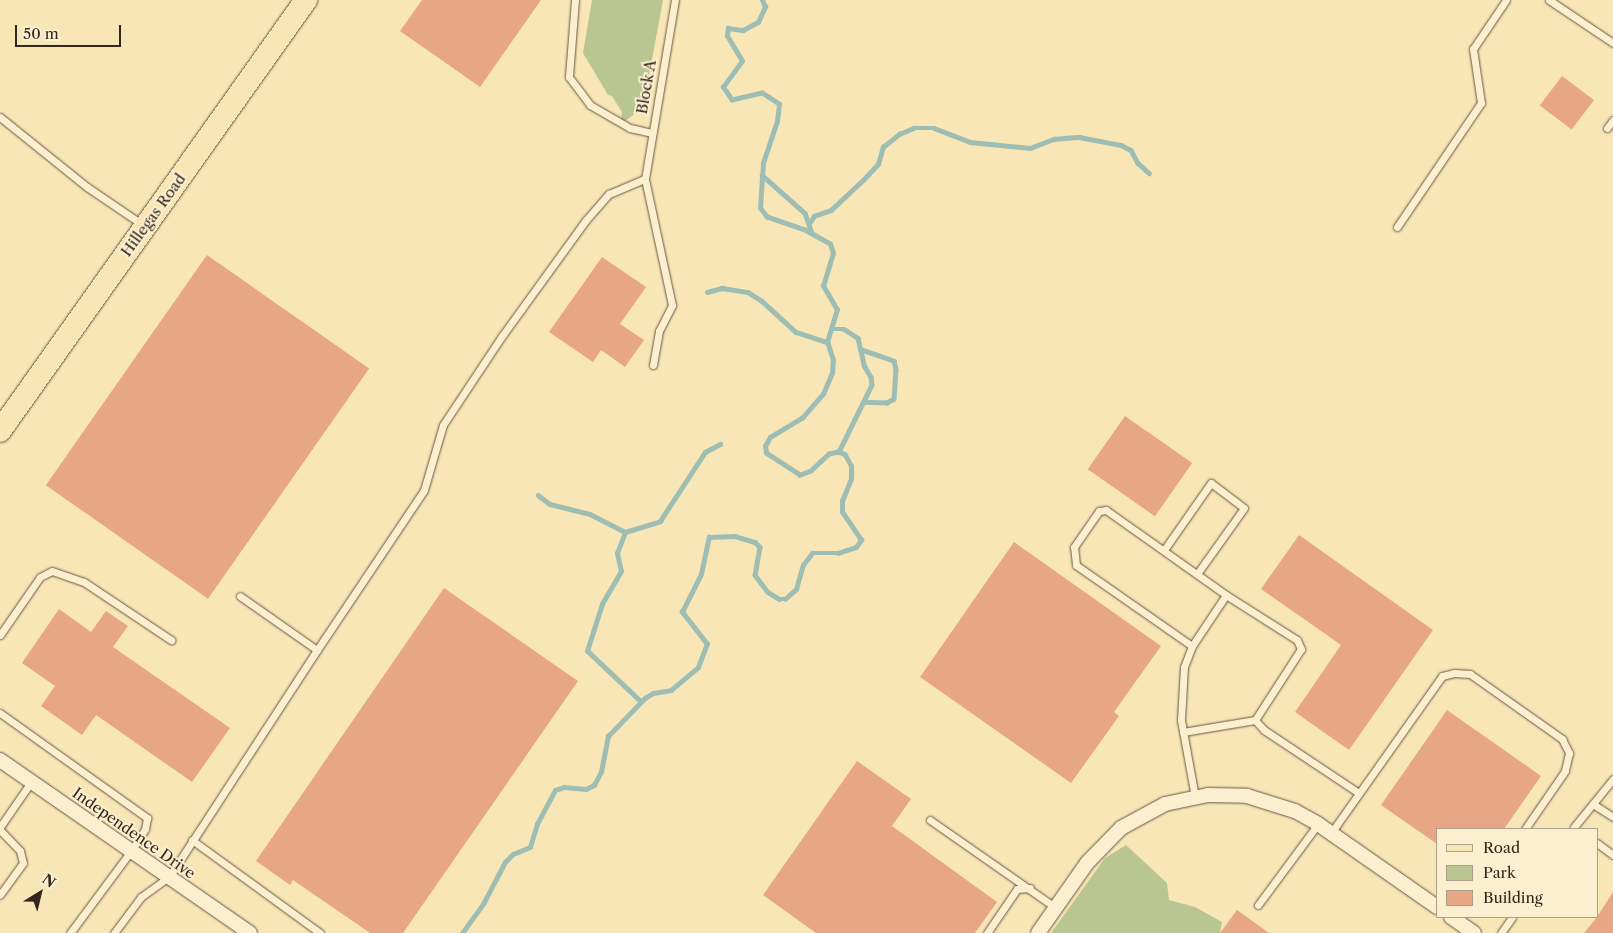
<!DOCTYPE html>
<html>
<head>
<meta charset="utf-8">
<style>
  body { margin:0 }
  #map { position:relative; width:1613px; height:933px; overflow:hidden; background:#f9e6b6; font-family:"Libre Caslon Text",serif }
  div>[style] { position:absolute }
  .green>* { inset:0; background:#bac691 }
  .stream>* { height:4.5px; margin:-2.25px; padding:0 2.25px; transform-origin:2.25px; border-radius:2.25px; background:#9ebeb3 }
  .building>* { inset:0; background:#e8a784; transform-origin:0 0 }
  .roads { filter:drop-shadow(0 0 1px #655643) drop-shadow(0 0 1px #655643) }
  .lane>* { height:7px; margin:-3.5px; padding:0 3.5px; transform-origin:3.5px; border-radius:3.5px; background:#fbefd0 }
  .street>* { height:14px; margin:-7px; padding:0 7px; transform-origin:7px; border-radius:7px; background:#fbefd0 }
  .primary>* { height:22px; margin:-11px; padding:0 11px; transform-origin:11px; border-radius:11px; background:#f9e6b6 }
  span { translate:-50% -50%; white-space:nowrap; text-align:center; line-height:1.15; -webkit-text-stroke:4px #fbefd0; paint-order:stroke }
  .street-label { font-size:15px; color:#34261d }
  .legend { position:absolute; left:1436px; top:828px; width:162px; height:90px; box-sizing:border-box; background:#fbefd0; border:1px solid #ab9f88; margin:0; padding:6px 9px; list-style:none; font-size:15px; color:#34261d }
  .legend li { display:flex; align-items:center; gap:10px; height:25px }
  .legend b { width:25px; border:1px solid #ab9f88 }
  .north { position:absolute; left:15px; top:868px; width:50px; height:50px; -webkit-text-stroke:4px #fbefd0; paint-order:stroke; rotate:36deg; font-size:14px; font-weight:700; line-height:20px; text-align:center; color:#34261d }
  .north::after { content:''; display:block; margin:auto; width:18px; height:22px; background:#34261d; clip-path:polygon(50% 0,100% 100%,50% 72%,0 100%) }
  .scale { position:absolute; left:15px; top:25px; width:106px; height:22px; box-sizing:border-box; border:2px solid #34261d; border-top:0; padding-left:6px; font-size:15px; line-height:18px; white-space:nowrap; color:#34261d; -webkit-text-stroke:4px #fbefd0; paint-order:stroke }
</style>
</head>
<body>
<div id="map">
  <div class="green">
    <i style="clip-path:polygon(592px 0,663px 0,643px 108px,625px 121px,621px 119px,622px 112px,612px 96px,608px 95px,583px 53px)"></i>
    <i style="clip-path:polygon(1126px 845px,1167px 883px,1169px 900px,1195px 907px,1222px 922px,1220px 933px,1051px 933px,1105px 858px)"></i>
  </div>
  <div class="stream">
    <i style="left:762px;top:175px;width:57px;rotate:41.5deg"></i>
    <i style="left:805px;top:213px;width:21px;rotate:71deg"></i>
    <i style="left:810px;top:222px;width:7px;rotate:-56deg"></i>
    <i style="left:814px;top:216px;width:18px;rotate:-19deg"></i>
    <i style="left:831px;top:210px;width:44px;rotate:-43.2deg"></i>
    <i style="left:863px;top:180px;width:22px;rotate:-47deg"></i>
    <i style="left:878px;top:164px;width:18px;rotate:-74deg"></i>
    <i style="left:883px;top:147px;width:21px;rotate:-39deg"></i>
    <i style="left:899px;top:134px;width:16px;rotate:-22deg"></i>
    <i style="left:914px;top:128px;width:20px"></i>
    <i style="left:934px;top:128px;width:39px;rotate:21deg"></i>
    <i style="left:970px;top:142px;width:60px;rotate:5.7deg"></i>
    <i style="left:1030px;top:148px;width:26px;rotate:-21deg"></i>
    <i style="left:1054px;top:139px;width:25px;rotate:-5deg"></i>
    <i style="left:1079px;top:137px;width:43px;rotate:10.8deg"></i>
    <i style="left:1121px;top:145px;width:11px;rotate:27deg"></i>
    <i style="left:1131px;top:150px;width:15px;rotate:62deg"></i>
    <i style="left:1138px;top:163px;width:15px;rotate:42deg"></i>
    <i style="left:707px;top:292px;width:16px;rotate:-15deg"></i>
    <i style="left:722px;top:288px;width:26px;rotate:9deg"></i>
    <i style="left:748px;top:292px;width:17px;rotate:33deg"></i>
    <i style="left:762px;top:301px;width:46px;rotate:42.4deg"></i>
    <i style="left:796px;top:332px;width:33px;rotate:18deg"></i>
    <i style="left:832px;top:329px;width:12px"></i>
    <i style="left:844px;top:329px;width:17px;rotate:33deg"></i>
    <i style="left:858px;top:338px;width:28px;rotate:77deg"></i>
    <i style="left:864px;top:365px;width:14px;rotate:60deg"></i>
    <i style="left:871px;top:377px;width:8px;rotate:83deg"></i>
    <i style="left:872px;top:385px;width:75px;rotate:116.2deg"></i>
    <i style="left:860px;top:349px;width:36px;rotate:19deg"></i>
    <i style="left:894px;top:361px;width:9px;rotate:77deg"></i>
    <i style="left:896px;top:370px;width:29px;rotate:94deg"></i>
    <i style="left:894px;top:399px;width:8px;rotate:150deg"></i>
    <i style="left:887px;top:403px;width:23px;rotate:-178deg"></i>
    <i style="left:538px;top:495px;width:15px;rotate:37deg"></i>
    <i style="left:550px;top:504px;width:41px;rotate:14deg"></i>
    <i style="left:590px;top:514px;width:39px;rotate:27deg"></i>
    <i style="left:641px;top:702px;width:74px;rotate:-136.6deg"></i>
    <i style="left:587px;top:651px;width:49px;rotate:-72.3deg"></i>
    <i style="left:602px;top:604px;width:38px;rotate:-60deg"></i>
    <i style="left:621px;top:571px;width:18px;rotate:-103deg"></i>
    <i style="left:617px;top:553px;width:22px;rotate:-69deg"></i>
    <i style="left:625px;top:532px;width:37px;rotate:-17deg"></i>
    <i style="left:660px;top:521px;width:82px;rotate:-56.9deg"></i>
    <i style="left:705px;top:452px;width:17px;rotate:-28deg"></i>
    <i style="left:462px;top:933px;width:36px;rotate:-54deg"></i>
    <i style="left:483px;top:904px;width:47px;rotate:-62.4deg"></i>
    <i style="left:505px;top:862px;width:11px;rotate:-45deg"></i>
    <i style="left:513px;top:854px;width:18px;rotate:-22deg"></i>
    <i style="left:530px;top:847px;width:24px;rotate:-73deg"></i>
    <i style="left:537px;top:824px;width:38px;rotate:-62deg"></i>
    <i style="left:555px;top:790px;width:9px;rotate:-18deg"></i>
    <i style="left:564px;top:787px;width:22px;rotate:5deg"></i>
    <i style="left:586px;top:789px;width:9px;rotate:-27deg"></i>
    <i style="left:594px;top:785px;width:15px;rotate:-62deg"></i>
    <i style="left:601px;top:772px;width:37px;rotate:-79deg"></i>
    <i style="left:608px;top:736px;width:53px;rotate:-45.8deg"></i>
    <i style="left:645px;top:698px;width:9px;rotate:-32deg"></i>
    <i style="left:653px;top:693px;width:18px;rotate:-9deg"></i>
    <i style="left:671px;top:690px;width:35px;rotate:-40deg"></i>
    <i style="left:698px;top:667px;width:25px;rotate:-69deg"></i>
    <i style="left:707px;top:644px;width:41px;rotate:-128deg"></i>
    <i style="left:682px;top:612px;width:42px;rotate:-63.4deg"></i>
    <i style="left:701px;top:574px;width:38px;rotate:-78deg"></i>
    <i style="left:709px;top:537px;width:26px;rotate:-2deg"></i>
    <i style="left:735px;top:536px;width:21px;rotate:17deg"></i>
    <i style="left:755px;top:542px;width:7px;rotate:45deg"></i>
    <i style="left:760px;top:547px;width:28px;rotate:100deg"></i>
    <i style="left:755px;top:575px;width:21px;rotate:53deg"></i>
    <i style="left:768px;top:592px;width:13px;rotate:32deg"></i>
    <i style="left:779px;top:599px;width:6px"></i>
    <i style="left:785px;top:599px;width:15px;rotate:-42deg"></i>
    <i style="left:796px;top:589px;width:25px;rotate:-74deg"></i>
    <i style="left:803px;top:565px;width:15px;rotate:-53deg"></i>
    <i style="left:812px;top:553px;width:26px"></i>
    <i style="left:838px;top:553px;width:19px;rotate:-18deg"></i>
    <i style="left:856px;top:547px;width:9px;rotate:-54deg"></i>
    <i style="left:861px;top:540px;width:34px;rotate:-124deg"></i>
    <i style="left:842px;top:512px;width:11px;rotate:-90deg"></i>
    <i style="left:842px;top:501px;width:24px;rotate:-68deg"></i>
    <i style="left:851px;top:479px;width:13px;rotate:-90deg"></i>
    <i style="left:851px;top:466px;width:13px;rotate:-119deg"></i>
    <i style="left:845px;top:455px;width:7px;rotate:-153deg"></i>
    <i style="left:839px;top:452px;width:10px;rotate:169deg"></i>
    <i style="left:829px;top:454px;width:25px;rotate:137deg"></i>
    <i style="left:811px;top:471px;width:12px;rotate:160deg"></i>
    <i style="left:800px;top:475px;width:40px;rotate:-147.1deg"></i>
    <i style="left:766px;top:453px;width:7px;rotate:-98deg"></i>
    <i style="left:765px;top:446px;width:10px;rotate:-61deg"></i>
    <i style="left:770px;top:437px;width:37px;rotate:-31deg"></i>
    <i style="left:802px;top:418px;width:32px;rotate:-49deg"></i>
    <i style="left:823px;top:394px;width:23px;rotate:-67deg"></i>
    <i style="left:832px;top:373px;width:13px;rotate:-86deg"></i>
    <i style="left:833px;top:360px;width:19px;rotate:-108deg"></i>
    <i style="left:827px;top:342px;width:34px;rotate:-73deg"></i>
    <i style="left:837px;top:310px;width:28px;rotate:-120deg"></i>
    <i style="left:823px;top:286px;width:34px;rotate:-73deg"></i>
    <i style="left:833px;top:253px;width:9px;rotate:-108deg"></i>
    <i style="left:830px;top:244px;width:29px;rotate:-151deg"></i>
    <i style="left:805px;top:230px;width:40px;rotate:-161.1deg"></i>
    <i style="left:767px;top:217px;width:11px;rotate:-128deg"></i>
    <i style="left:760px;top:208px;width:45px;rotate:-86.2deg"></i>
    <i style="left:763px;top:163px;width:44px;rotate:-71.6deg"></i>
    <i style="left:777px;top:121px;width:17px;rotate:-83deg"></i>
    <i style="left:779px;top:104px;width:20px;rotate:-147deg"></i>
    <i style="left:762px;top:93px;width:31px;rotate:167deg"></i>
    <i style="left:732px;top:100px;width:16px;rotate:-125deg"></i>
    <i style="left:723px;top:87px;width:32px;rotate:-54deg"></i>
    <i style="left:742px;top:61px;width:29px;rotate:-121deg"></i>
    <i style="left:727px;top:36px;width:8px;rotate:-83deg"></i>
    <i style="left:728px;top:28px;width:15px;rotate:8deg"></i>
    <i style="left:743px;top:30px;width:17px;rotate:-28deg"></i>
    <i style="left:758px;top:22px;width:17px;rotate:-65deg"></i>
    <i style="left:765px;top:7px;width:8px;rotate:-113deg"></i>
  </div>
  <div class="building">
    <i style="clip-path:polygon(422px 0,541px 0,480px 87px,400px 31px)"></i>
    <i style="left:1562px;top:76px;width:40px;height:37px;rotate:37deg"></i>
    <i style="left:207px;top:255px;width:198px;height:281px;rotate:35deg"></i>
    <i style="clip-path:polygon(602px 257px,646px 287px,620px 324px,644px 340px,625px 367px,601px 350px,593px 362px,549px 332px)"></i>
    <i style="left:1125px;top:416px;width:82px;height:65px;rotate:35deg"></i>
    <i style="clip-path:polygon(1299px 535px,1433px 630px,1349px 750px,1295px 712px,1341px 645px,1261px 589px)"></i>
    <i style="clip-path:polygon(1014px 542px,1161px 646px,1114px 712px,1119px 716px,1071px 783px,920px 677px)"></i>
    <i style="clip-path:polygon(444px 588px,578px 681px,403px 933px,370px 933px,293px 880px,290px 885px,256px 861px)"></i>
    <i style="clip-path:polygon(59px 609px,91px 632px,106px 611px,128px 626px,113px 647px,230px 728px,192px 782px,96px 715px,82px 735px,41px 706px,55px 686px,22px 663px)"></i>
    <i style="clip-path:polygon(1447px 710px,1541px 776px,1504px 829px,1437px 829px,1437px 844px,1381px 805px)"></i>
    <i style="clip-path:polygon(857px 761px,911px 799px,892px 826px,997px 902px,975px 933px,816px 933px,763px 895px)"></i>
    <i style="clip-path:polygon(1613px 892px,1613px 933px,1584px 933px,1597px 917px)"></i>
    <i style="clip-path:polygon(1237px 910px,1269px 933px,1220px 933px)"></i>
  </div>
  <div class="roads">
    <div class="lane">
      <i style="left:575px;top:0;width:77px;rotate:94.5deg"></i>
      <i style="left:569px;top:77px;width:35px;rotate:53deg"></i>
      <i style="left:590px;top:105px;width:46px;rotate:29.9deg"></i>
      <i style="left:630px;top:128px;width:23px;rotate:13deg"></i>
      <i style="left:1549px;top:0;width:77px;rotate:33.9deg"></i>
      <i style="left:0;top:117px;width:112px;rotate:38.8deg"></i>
      <i style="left:87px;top:187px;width:68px;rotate:34.2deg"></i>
      <i style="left:1607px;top:128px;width:10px;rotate:-53deg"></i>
      <i style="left:1397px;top:227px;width:150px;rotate:-55.9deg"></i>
      <i style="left:1481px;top:103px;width:55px;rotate:-98.4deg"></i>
      <i style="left:1473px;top:49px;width:59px;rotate:-56deg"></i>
      <i style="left:653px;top:365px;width:35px;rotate:-80deg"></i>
      <i style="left:659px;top:331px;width:29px;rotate:-63deg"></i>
      <i style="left:672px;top:305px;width:129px;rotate:-102.1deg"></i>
      <i style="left:645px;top:179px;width:181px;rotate:-80.5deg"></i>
      <i style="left:1164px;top:550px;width:82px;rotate:-55deg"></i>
      <i style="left:1211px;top:483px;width:41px;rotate:37.1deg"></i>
      <i style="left:1244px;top:508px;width:81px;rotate:125.5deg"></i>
      <i style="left:0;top:635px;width:70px;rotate:-55.4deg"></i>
      <i style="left:40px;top:577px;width:13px;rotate:-27deg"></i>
      <i style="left:52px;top:571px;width:34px;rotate:19deg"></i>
      <i style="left:84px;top:582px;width:105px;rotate:33.7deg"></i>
      <i style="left:1192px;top:646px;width:141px;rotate:-145.1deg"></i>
      <i style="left:1076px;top:565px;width:18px;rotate:-96deg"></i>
      <i style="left:1074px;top:547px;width:44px;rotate:-55.2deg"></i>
      <i style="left:1099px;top:511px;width:7px;rotate:-8deg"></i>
      <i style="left:1106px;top:510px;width:147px;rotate:35.3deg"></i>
      <i style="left:317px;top:650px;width:192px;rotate:-56.2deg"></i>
      <i style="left:424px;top:490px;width:68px;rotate:-73.7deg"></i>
      <i style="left:443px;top:425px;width:107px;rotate:-56.5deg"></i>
      <i style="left:502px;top:336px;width:143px;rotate:-54.1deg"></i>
      <i style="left:586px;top:220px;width:35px;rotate:-49deg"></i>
      <i style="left:609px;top:194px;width:39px;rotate:-23deg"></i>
      <i style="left:0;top:713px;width:181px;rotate:35.5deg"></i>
      <i style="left:147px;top:818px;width:11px;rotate:100deg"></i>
      <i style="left:145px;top:829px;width:26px;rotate:122deg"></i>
      <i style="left:131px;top:851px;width:102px;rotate:126.6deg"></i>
      <i style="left:1183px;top:732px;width:73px;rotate:-9.5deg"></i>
      <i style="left:1195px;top:797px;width:78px;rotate:-100.3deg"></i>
      <i style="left:1181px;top:720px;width:53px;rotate:-86.8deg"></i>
      <i style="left:1184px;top:667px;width:22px;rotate:-69deg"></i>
      <i style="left:1192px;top:646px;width:61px;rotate:-56.3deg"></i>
      <i style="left:1226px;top:595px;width:84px;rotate:32.4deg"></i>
      <i style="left:1297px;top:640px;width:10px;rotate:66deg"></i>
      <i style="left:1301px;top:649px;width:85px;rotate:122.9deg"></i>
      <i style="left:1255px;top:720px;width:13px;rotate:48deg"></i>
      <i style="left:1264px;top:730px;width:114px;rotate:33.6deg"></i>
      <i style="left:1593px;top:804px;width:24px;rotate:33deg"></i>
      <i style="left:930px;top:820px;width:154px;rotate:34.9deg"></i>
      <i style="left:0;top:827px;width:55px;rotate:-55.4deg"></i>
      <i style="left:1574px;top:827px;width:62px;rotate:-50.9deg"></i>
      <i style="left:0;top:830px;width:29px;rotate:46deg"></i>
      <i style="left:20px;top:851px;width:12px;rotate:76deg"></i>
      <i style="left:23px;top:863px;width:39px;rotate:126deg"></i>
      <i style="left:1331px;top:833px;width:192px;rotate:-54.7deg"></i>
      <i style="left:1442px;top:676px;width:12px;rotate:-14deg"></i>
      <i style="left:1454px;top:673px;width:16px;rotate:4deg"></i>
      <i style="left:1470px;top:674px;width:113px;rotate:35.2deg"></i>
      <i style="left:1562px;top:739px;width:16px;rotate:63deg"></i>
      <i style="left:1569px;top:753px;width:18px;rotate:103deg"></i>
      <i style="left:1565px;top:771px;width:70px;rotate:124.6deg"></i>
      <i style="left:192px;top:840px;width:158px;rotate:36deg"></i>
      <i style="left:1597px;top:843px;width:20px;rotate:37deg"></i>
      <i style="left:1258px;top:905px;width:101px;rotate:-53.5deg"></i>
      <i style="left:114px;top:933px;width:45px;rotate:-53.1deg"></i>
      <i style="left:141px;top:897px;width:34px;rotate:-36deg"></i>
      <i style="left:169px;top:877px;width:271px;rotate:-56.9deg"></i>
      <i style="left:317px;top:650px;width:94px;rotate:-145deg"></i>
      <i style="left:987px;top:933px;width:53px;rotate:-55.7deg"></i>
      <i style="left:1017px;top:889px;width:13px;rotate:-4deg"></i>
      <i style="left:1501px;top:933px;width:19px;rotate:-55deg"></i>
    </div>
    <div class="street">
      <i style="left:0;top:760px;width:304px;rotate:34.7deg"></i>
      <i style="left:1451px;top:917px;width:28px;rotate:35deg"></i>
      <i style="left:1038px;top:933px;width:85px;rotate:-55deg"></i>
      <i style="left:1087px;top:863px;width:49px;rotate:-45.8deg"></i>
      <i style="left:1121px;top:828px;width:50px;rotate:-28.6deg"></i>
      <i style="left:1165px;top:804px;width:44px;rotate:-11.8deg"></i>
      <i style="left:1208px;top:795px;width:39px;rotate:1deg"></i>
      <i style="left:1247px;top:796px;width:50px;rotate:17.4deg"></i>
      <i style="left:1295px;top:811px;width:26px;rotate:29deg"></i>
      <i style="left:1318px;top:824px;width:145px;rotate:34.9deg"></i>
    </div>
    <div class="primary">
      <i style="left:0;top:431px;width:529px;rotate:-54.63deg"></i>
    </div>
  </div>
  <div class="street-label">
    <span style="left:646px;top:87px;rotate:-80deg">Block A</span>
    <span style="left:153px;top:215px;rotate:-54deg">Hillegas Road</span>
    <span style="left:134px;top:833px;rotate:35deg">Independence Drive</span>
  </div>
  <ul class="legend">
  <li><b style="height:6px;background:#f9e6b6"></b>Road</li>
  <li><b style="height:14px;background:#bac691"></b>Park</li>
  <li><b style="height:14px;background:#e8a784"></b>Building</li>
  </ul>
  <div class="north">N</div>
  <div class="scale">50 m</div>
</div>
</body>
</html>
